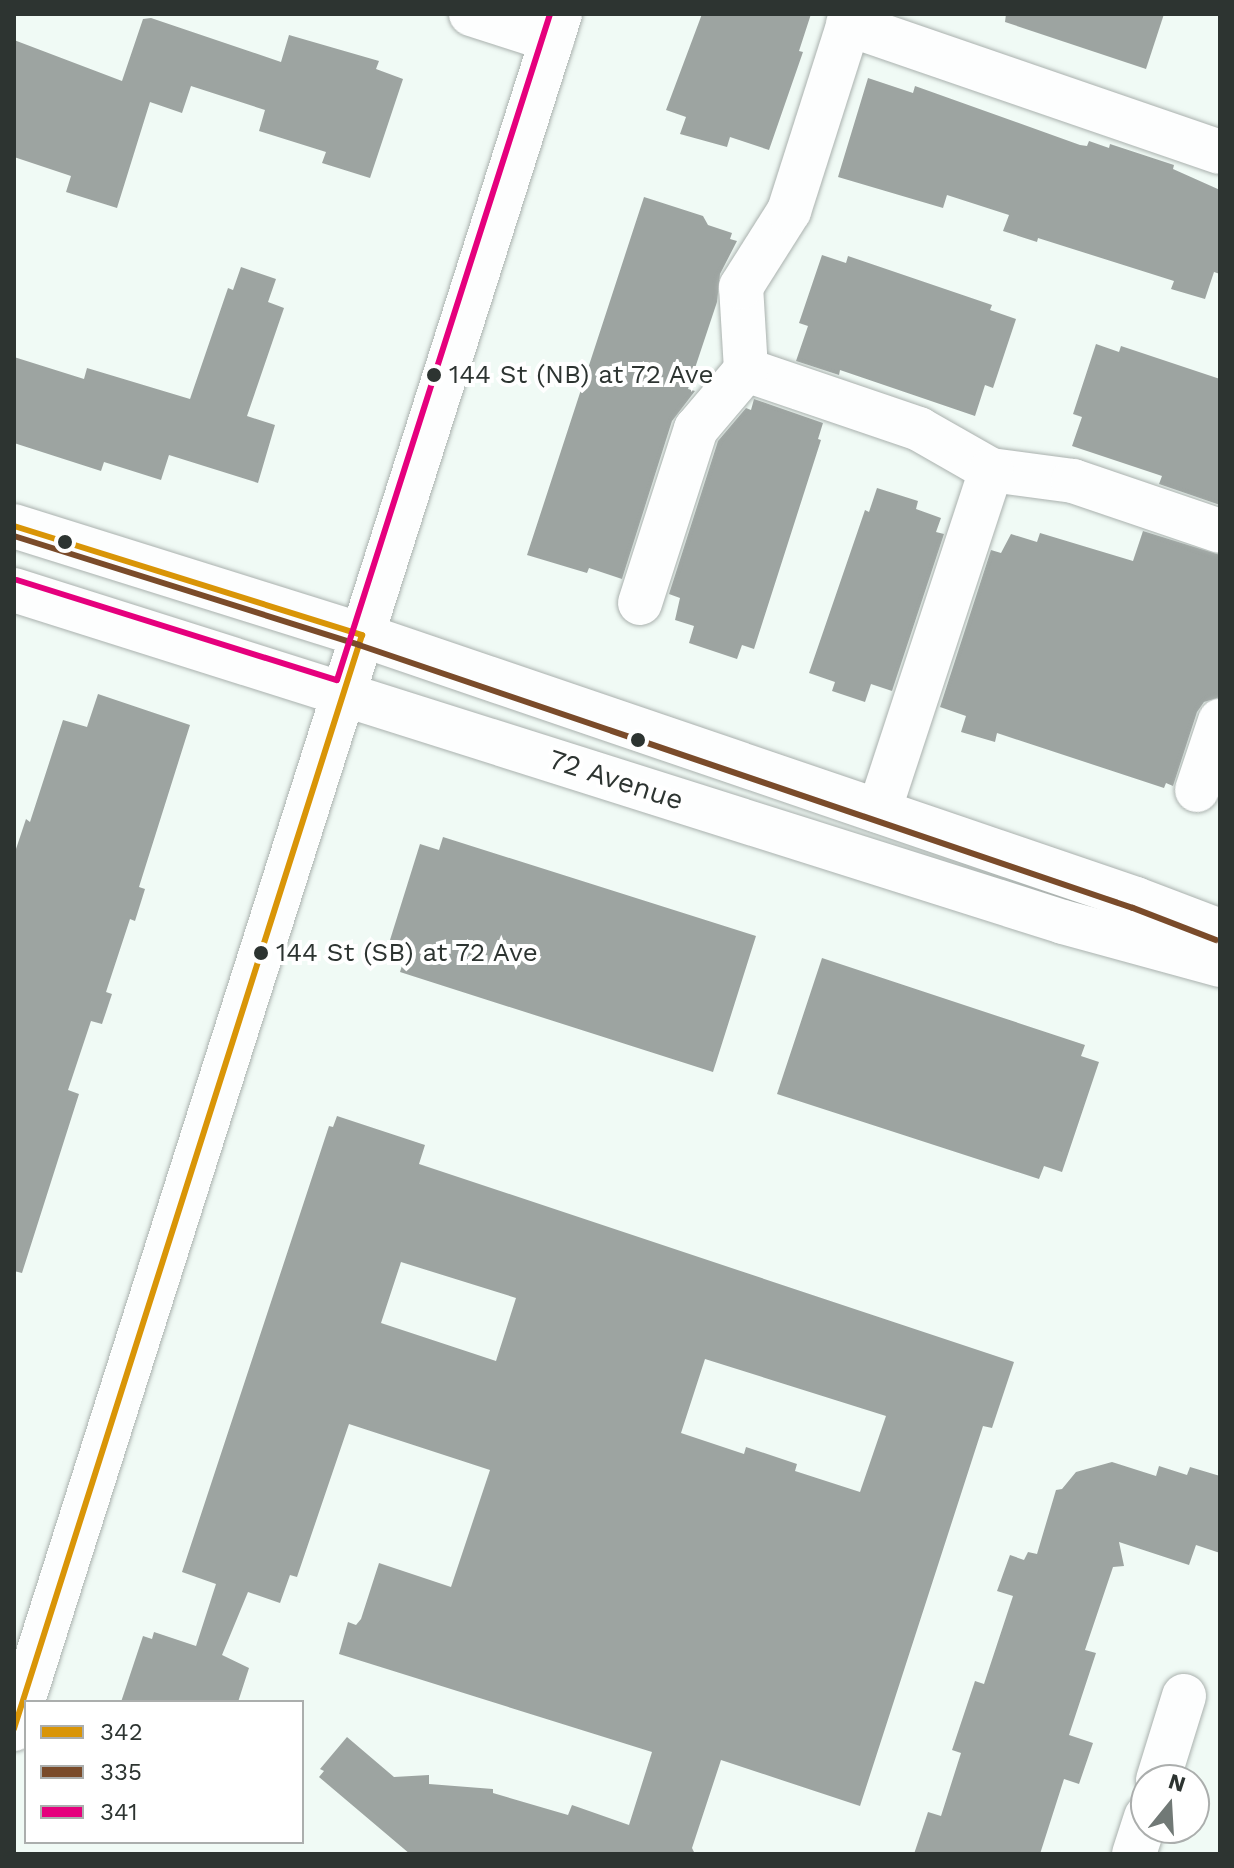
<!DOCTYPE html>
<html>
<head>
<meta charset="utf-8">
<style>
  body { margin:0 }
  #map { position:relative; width:1234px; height:1868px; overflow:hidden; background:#f0faf5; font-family:"Work Sans",sans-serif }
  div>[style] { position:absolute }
  .building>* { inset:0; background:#9da4a1 }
  .roads { filter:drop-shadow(0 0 2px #aab1ae) drop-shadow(0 0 2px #aab1ae) }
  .minor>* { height:44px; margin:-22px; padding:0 22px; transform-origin:22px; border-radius:22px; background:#fdfefe }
  .secondary>* { height:44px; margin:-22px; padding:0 22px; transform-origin:22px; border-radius:22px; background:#fdfefe }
  .bus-1>* { height:6px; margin:-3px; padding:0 3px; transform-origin:3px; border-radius:3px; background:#d99507 }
  .bus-2>* { height:6px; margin:-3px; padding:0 3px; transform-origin:3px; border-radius:3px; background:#7a4b2a }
  .bus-3>* { height:6px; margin:-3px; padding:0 3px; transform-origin:3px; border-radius:3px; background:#e5007d }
  .dots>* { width:22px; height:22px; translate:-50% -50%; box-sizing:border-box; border:4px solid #fff; border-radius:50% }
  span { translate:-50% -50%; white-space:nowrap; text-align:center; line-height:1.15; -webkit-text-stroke:8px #fff; paint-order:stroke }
  .bus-label { font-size:26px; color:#2d3431 }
  .left { translate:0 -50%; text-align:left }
  .street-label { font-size:28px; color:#2d3431 }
  .frame { position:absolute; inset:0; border:16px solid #2d3431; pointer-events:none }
  .legend { position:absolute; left:24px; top:1700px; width:280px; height:144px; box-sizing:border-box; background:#fff; border:2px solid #abaead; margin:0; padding:10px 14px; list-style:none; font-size:24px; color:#2d3431 }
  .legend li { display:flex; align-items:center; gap:16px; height:40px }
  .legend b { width:40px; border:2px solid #abaead }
  .north { position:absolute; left:1130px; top:1764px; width:80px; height:80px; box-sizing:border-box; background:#fff; border:2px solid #abaead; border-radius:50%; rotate:18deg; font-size:22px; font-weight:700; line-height:32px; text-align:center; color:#2d3431 }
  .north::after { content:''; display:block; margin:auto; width:28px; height:36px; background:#717976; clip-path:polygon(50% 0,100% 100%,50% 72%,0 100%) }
</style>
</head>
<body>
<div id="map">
  <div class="building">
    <i style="clip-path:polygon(702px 14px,811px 14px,799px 51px,803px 52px,769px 150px,730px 137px,727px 147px,680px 134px,686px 117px,666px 110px)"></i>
    <i style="clip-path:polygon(1006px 14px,1164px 14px,1146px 69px,1005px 22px)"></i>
    <i style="clip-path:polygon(151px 18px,281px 62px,289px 35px,379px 61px,376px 69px,403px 79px,370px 178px,322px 163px,326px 152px,259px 131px,265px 110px,191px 86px,182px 113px,150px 102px,117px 208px,66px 192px,71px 176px,14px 157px,14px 40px,122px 81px,143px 19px)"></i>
    <i style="clip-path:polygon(868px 78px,913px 93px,915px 86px,1080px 145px,1087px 146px,1089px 141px,1109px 148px,1110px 144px,1174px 165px,1173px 169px,1220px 190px,1220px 274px,1214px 272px,1205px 299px,1171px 289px,1174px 281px,1038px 238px,1037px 242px,1003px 231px,1009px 215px,947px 195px,943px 208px,838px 177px)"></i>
    <i style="clip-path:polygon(644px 197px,703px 216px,708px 225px,732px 233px,730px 239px,737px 241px,720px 274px,717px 302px,688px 389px,695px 391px,672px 421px,622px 579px,589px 568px,587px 573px,527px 555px)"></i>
    <i style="clip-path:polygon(822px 255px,846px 263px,848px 256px,992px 305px,990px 310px,1016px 319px,993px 388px,985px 385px,975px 416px,840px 370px,839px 375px,796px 361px,808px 326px,799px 323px)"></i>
    <i style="clip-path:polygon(241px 267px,276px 279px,268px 302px,284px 308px,247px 416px,275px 425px,258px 483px,169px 455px,161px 480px,104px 462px,101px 471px,14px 443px,14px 357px,84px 379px,87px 368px,190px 399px,228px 288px,233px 290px)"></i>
    <i style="clip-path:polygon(1096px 344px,1119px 352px,1121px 346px,1220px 379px,1220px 505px,1159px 484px,1162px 476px,1072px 446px,1082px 417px,1073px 414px)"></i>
    <i style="clip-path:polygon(754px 399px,823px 423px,818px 439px,821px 440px,754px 649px,742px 645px,737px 659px,689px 643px,694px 626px,675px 620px,680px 598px,669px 594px,718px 441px,746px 408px,751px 410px)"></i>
    <i style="clip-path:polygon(877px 488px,918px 501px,916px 509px,941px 518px,936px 532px,944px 534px,892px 691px,871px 684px,865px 702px,832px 691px,835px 682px,809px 673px,865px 510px,869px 512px)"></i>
    <i style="clip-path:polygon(1143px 531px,1220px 555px,1220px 697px,1204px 702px,1197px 712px,1173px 786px,1166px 783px,1164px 788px,997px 733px,995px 742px,961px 732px,966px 716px,940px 707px,991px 550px,1001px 553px,1011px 534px,1037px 542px,1040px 533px,1133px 561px)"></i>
    <i style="clip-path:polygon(98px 694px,190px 725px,139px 887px,145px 889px,135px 921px,130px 919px,106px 992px,112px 994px,102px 1024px,91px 1021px,68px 1090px,79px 1094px,22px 1273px,14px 1271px,14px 855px,26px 819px,30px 822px,63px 720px,87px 727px)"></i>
    <i style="clip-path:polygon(443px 837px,756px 936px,713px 1072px,400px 972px,403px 962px,385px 956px,420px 844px,439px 850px)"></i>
    <i style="clip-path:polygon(822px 958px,1085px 1045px,1081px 1056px,1099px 1062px,1062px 1172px,1044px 1166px,1039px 1179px,777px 1094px)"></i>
    <i style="clip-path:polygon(evenodd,337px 1116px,425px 1145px,419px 1164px,1014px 1362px,992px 1428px,983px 1426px,860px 1806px,721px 1760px,692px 1848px,695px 1854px,410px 1854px,319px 1777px,324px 1771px,320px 1769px,347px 1737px,394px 1777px,429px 1775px,429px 1784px,493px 1789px,493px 1793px,568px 1815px,572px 1805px,629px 1825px,652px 1752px,339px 1654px,348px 1622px,356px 1625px,361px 1619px,379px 1563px,451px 1587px,490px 1470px,349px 1424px,297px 1577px,290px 1575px,280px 1603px,248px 1592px,222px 1655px,249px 1668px,238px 1702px,121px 1702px,143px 1636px,152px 1639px,154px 1632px,196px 1646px,216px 1584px,182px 1572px,329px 1126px,333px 1127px,337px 1116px,401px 1262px,516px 1298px,496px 1361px,381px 1323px,401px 1262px,337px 1116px,705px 1359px,886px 1416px,860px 1492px,795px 1471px,797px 1464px,746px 1447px,744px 1454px,681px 1433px,705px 1359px)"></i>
    <i style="clip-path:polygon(1112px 1462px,1156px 1476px,1159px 1466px,1187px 1475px,1190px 1467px,1220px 1476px,1220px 1553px,1196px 1545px,1189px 1565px,1119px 1542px,1124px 1566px,1113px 1567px,1085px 1650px,1096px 1653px,1069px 1735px,1093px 1743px,1079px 1784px,1064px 1779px,1040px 1854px,914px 1854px,928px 1812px,941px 1816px,961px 1753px,952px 1750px,975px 1681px,984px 1684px,1013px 1596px,997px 1591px,1010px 1555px,1024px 1560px,1028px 1552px,1037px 1554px,1056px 1490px,1062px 1489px,1076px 1472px)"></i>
  </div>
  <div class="roads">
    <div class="minor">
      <i style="left:471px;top:14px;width:85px;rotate:17.8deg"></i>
      <i style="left:848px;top:24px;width:393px;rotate:19deg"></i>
      <i style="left:746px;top:370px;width:183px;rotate:18.8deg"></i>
      <i style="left:919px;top:429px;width:83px;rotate:29.7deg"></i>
      <i style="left:991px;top:470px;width:83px;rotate:7.6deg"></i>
      <i style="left:1073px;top:481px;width:155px;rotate:18.8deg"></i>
      <i style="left:640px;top:603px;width:183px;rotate:-72.2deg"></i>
      <i style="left:696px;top:429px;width:77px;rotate:-49.7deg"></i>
      <i style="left:746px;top:370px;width:83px;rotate:-93.4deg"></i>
      <i style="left:741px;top:287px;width:90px;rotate:-57.7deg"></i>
      <i style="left:789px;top:211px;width:207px;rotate:-72.3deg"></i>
      <i style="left:1197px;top:790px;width:73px;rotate:-71.6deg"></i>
      <i style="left:879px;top:811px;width:359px;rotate:-71.8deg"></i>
      <i style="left:1158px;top:1780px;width:88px;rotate:-72.8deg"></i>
      <i style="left:1134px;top:1854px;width:39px;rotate:-72deg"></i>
    </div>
    <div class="secondary">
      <i style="left:14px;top:526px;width:365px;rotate:17.4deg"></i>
      <i style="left:362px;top:635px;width:818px;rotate:18.83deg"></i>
      <i style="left:1136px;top:899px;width:90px;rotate:20.9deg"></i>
      <i style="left:14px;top:590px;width:1100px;rotate:17.56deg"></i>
      <i style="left:1063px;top:922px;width:163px;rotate:15.3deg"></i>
      <i style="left:14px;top:1729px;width:1800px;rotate:-72.34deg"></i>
    </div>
  </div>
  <div class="bus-1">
    <i style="left:14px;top:526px;width:365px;rotate:17.4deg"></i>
    <i style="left:362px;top:635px;width:1148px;rotate:107.65deg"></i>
  </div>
  <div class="bus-2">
    <i style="left:14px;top:536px;width:362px;rotate:17.5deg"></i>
    <i style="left:359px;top:645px;width:817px;rotate:18.77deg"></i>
    <i style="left:1133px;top:908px;width:89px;rotate:21.1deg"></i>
  </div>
  <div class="bus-3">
    <i style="left:17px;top:580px;width:335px;rotate:17.4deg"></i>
    <i style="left:337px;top:680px;width:699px;rotate:-72.26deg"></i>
  </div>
  <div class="dots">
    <i style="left:434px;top:375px;background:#2d3431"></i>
    <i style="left:65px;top:542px;background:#2d3431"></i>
    <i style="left:638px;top:740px;background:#2d3431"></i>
    <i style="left:261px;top:953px;background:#2d3431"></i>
  </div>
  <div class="bus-label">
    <span class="left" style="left:449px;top:375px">144 St (NB) at 72 Ave</span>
    <span class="left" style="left:276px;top:953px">144 St (SB) at 72 Ave</span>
  </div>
  <div class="street-label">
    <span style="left:616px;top:780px;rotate:18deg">72 Avenue</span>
  </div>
  <div class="frame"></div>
  <ul class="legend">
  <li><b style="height:10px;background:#d99507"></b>342</li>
  <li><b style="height:10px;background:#7a4b2a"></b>335</li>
  <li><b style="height:10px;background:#e5007d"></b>341</li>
  </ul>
  <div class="north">N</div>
</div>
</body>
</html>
